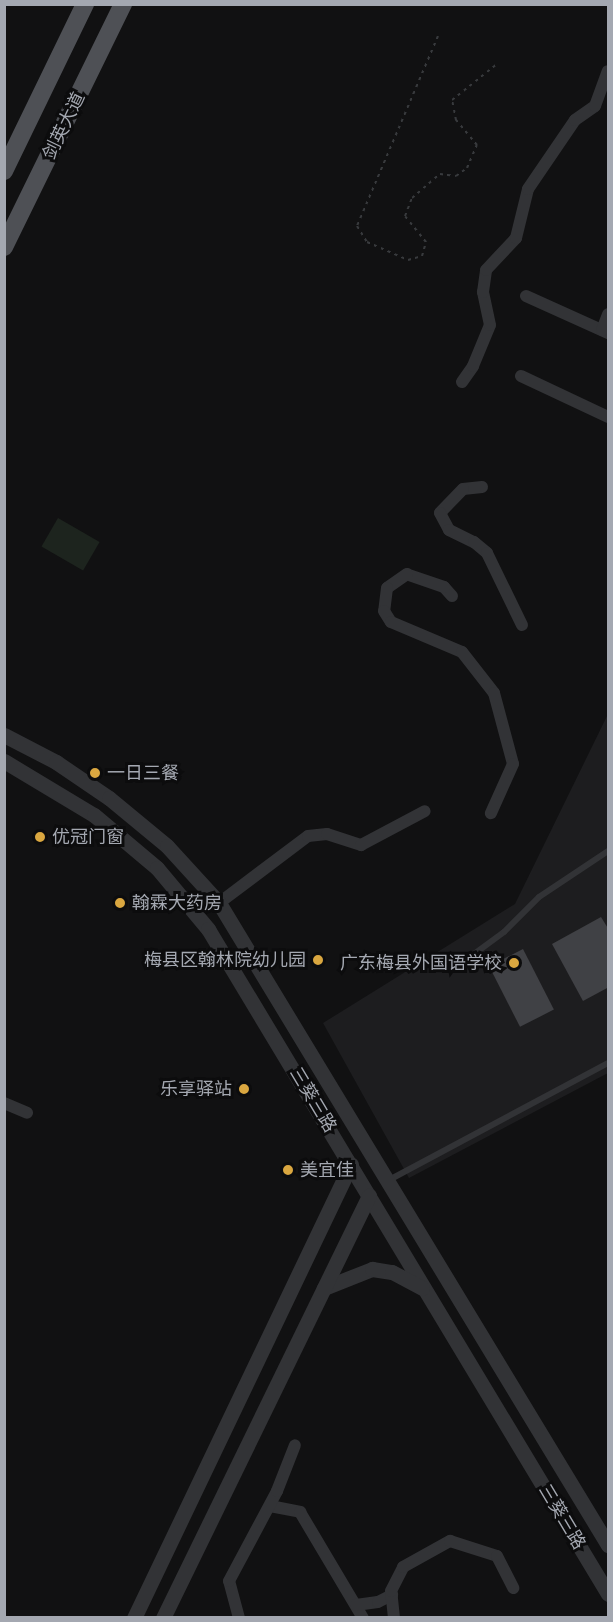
<!DOCTYPE html>
<html>
<head>
<meta charset="utf-8">
<style>
  body { margin:0 }
  #map { position:relative; width:613px; height:1622px; overflow:hidden; background:#111112; font-family:Arial,"Noto Sans SC",sans-serif }
  div>[style] { position:absolute }
  .built>* { inset:0; background:#1d1d1f }
  .green>* { inset:0; background:#1d241e; transform-origin:0 0 }
  .building>* { inset:0; background:#404145; transform-origin:0 0 }
  .path>* { height:2px; margin-top:-1px; transform-origin:0; background:repeating-linear-gradient(90deg,#383a3d 0 3px,transparent 0 7.5px) }
  .service>* { height:6px; margin:-3px; padding:0 3px; transform-origin:3px; border-radius:3px; background:#323336 }
  .minor>* { height:12px; margin:-6px; padding:0 6px; transform-origin:6px; border-radius:6px; background:#323336 }
  .tertiary>* { height:15px; margin:-7.5px; padding:0 7.5px; transform-origin:7.5px; border-radius:7.5px; background:#323336 }
  .primary>* { height:18px; margin:-9px; padding:0 9px; transform-origin:9px; border-radius:9px; background:#4e5055 }
  .dots>* { width:16px; height:16px; translate:-50% -50%; box-sizing:border-box; border:3px solid #0c0c0d; border-radius:50% }
  span { translate:-50% -50%; white-space:nowrap; text-align:center; line-height:1.15; -webkit-text-stroke:6px #0c0c0d; paint-order:stroke }
  .street-label { font-size:18px; color:#a4a8b1 }
  .poi-label { font-size:18px; color:#a4a8b1 }
  .left { translate:0 -50%; text-align:left }
  .right { translate:-100% -50%; text-align:right }
  .frame { position:absolute; inset:0; border:6px solid #a4a8b1; pointer-events:none }
</style>
</head>
<body>
<div id="map">
  <div class="built">
    <i style="clip-path:polygon(608px 714px,608px 1073px,409px 1178px,323px 1023px,515px 904px)"></i>
  </div>
  <div class="green">
    <i style="left:58px;top:518px;width:48px;height:33px;rotate:30deg"></i>
  </div>
  <div class="building">
    <i style="clip-path:polygon(601px 917px,609px 930px,609px 987px,583px 1001px,552px 944px)"></i>
    <i style="left:523px;top:949px;width:68px;height:38px;rotate:63deg"></i>
  </div>
  <div class="path">
    <i style="left:438px;top:36px;width:207px;rotate:113.1deg"></i>
    <i style="left:357px;top:226px;width:19px;rotate:58deg"></i>
    <i style="left:367px;top:242px;width:45px;rotate:23.7deg"></i>
    <i style="left:408px;top:260px;width:15px;rotate:-16deg"></i>
    <i style="left:422px;top:256px;width:15px;rotate:-74deg"></i>
    <i style="left:426px;top:242px;width:33px;rotate:-129deg"></i>
    <i style="left:405px;top:216px;width:19px;rotate:-69deg"></i>
    <i style="left:412px;top:198px;width:37px;rotate:-41deg"></i>
    <i style="left:440px;top:174px;width:16px;rotate:7deg"></i>
    <i style="left:456px;top:176px;width:14px;rotate:-36deg"></i>
    <i style="left:467px;top:168px;width:25px;rotate:-67deg"></i>
    <i style="left:477px;top:145px;width:33px;rotate:-130deg"></i>
    <i style="left:456px;top:120px;width:20px;rotate:-101deg"></i>
    <i style="left:452px;top:100px;width:58px;rotate:-38.7deg"></i>
  </div>
  <div class="service">
    <i style="left:455px;top:968px;width:61px;rotate:-36.3deg"></i>
    <i style="left:504px;top:932px;width:49px;rotate:-45deg"></i>
    <i style="left:539px;top:897px;width:83px;rotate:-33.7deg"></i>
    <i style="left:389px;top:1180px;width:248px;rotate:-28.1deg"></i>
  </div>
  <div class="minor">
    <i style="left:526px;top:296px;width:90px;rotate:24.3deg"></i>
    <i style="left:602px;top:330px;width:17px;rotate:-69deg"></i>
    <i style="left:521px;top:376px;width:96px;rotate:25.2deg"></i>
    <i style="left:462px;top:382px;width:19px;rotate:-55deg"></i>
    <i style="left:473px;top:366px;width:44px;rotate:-67.5deg"></i>
    <i style="left:490px;top:325px;width:34px;rotate:-102deg"></i>
    <i style="left:483px;top:292px;width:22px;rotate:-82deg"></i>
    <i style="left:486px;top:270px;width:44px;rotate:-46.8deg"></i>
    <i style="left:516px;top:238px;width:50px;rotate:-76.2deg"></i>
    <i style="left:528px;top:189px;width:83px;rotate:-55.7deg"></i>
    <i style="left:575px;top:120px;width:24px;rotate:-35deg"></i>
    <i style="left:595px;top:106px;width:37px;rotate:-70deg"></i>
    <i style="left:482px;top:487px;width:19px;rotate:174deg"></i>
    <i style="left:463px;top:489px;width:33px;rotate:134deg"></i>
    <i style="left:440px;top:513px;width:19px;rotate:62deg"></i>
    <i style="left:449px;top:530px;width:28px;rotate:26deg"></i>
    <i style="left:474px;top:542px;width:17px;rotate:40deg"></i>
    <i style="left:487px;top:553px;width:80px;rotate:64.1deg"></i>
    <i style="left:452px;top:596px;width:12px;rotate:-132deg"></i>
    <i style="left:444px;top:587px;width:39px;rotate:-161deg"></i>
    <i style="left:407px;top:574px;width:24px;rotate:145deg"></i>
    <i style="left:387px;top:588px;width:23px;rotate:97deg"></i>
    <i style="left:384px;top:611px;width:13px;rotate:58deg"></i>
    <i style="left:391px;top:622px;width:77px;rotate:22.9deg"></i>
    <i style="left:462px;top:652px;width:52px;rotate:52deg"></i>
    <i style="left:494px;top:693px;width:73px;rotate:75deg"></i>
    <i style="left:513px;top:764px;width:54px;rotate:114.2deg"></i>
    <i style="left:219px;top:903px;width:111px;rotate:-37deg"></i>
    <i style="left:308px;top:836px;width:19px;rotate:-6deg"></i>
    <i style="left:327px;top:834px;width:36px;rotate:18deg"></i>
    <i style="left:361px;top:845px;width:72px;rotate:-28deg"></i>
    <i style="left:4px;top:1103px;width:25px;rotate:23deg"></i>
    <i style="left:270px;top:1506px;width:31px;rotate:11deg"></i>
    <i style="left:300px;top:1512px;width:123px;rotate:59.3deg"></i>
    <i style="left:356px;top:1605px;width:22px;rotate:-8deg"></i>
    <i style="left:378px;top:1602px;width:16px;rotate:-27deg"></i>
    <i style="left:239px;top:1618px;width:38px;rotate:-105deg"></i>
    <i style="left:229px;top:1581px;width:102px;rotate:-61.9deg"></i>
    <i style="left:277px;top:1491px;width:49px;rotate:-68.6deg"></i>
    <i style="left:394px;top:1618px;width:27px;rotate:-96deg"></i>
    <i style="left:391px;top:1591px;width:27px;rotate:-63deg"></i>
    <i style="left:403px;top:1567px;width:54px;rotate:-29deg"></i>
    <i style="left:450px;top:1541px;width:49px;rotate:17.7deg"></i>
    <i style="left:497px;top:1556px;width:36px;rotate:63deg"></i>
  </div>
  <div class="tertiary">
    <i style="left:4px;top:735px;width:59px;rotate:27.4deg"></i>
    <i style="left:56px;top:762px;width:64px;rotate:34.2deg"></i>
    <i style="left:109px;top:798px;width:75px;rotate:39.6deg"></i>
    <i style="left:167px;top:846px;width:77px;rotate:47.6deg"></i>
    <i style="left:219px;top:903px;width:751px;rotate:58.79deg"></i>
    <i style="left:4px;top:761px;width:105px;rotate:31deg"></i>
    <i style="left:94px;top:815px;width:82px;rotate:40.1deg"></i>
    <i style="left:157px;top:868px;width:80px;rotate:50.1deg"></i>
    <i style="left:208px;top:929px;width:776px;rotate:58.97deg"></i>
    <i style="left:324px;top:1288px;width:52px;rotate:-21.6deg"></i>
    <i style="left:372px;top:1269px;width:20px;rotate:9deg"></i>
    <i style="left:392px;top:1272px;width:34px;rotate:28deg"></i>
    <i style="left:134px;top:1618px;width:503px;rotate:-64.45deg"></i>
    <i style="left:163px;top:1618px;width:470px;rotate:-64deg"></i>
  </div>
  <div class="primary">
    <i style="left:4px;top:171px;width:186px;rotate:-64.1deg"></i>
    <i style="left:4px;top:247px;width:271px;rotate:-63.9deg"></i>
  </div>
  <div class="dots">
    <i style="left:95px;top:773px;background:#daa740"></i>
    <i style="left:40px;top:837px;background:#daa740"></i>
    <i style="left:120px;top:903px;background:#daa740"></i>
    <i style="left:318px;top:960px;background:#daa740"></i>
    <i style="left:514px;top:963px;background:#daa740"></i>
    <i style="left:244px;top:1089px;background:#daa740"></i>
    <i style="left:288px;top:1170px;background:#daa740"></i>
  </div>
  <div class="street-label">
    <span style="left:64px;top:126px;rotate:-64deg">剑英大道</span>
    <span style="left:313px;top:1100px;rotate:59deg">三葵三路</span>
    <span style="left:562px;top:1517px;rotate:59deg">三葵三路</span>
  </div>
  <div class="poi-label">
    <span class="left" style="left:107px;top:773px">一日三餐</span>
    <span class="left" style="left:52px;top:837px">优冠门窗</span>
    <span class="left" style="left:132px;top:903px">翰霖大药房</span>
    <span class="right" style="left:306px;top:960px">梅县区翰林院幼儿园</span>
    <span class="right" style="left:502px;top:963px">广东梅县外国语学校</span>
    <span class="right" style="left:232px;top:1089px">乐享驿站</span>
    <span class="left" style="left:300px;top:1170px">美宜佳</span>
  </div>
  <div class="frame"></div>
</div>
</body>
</html>
